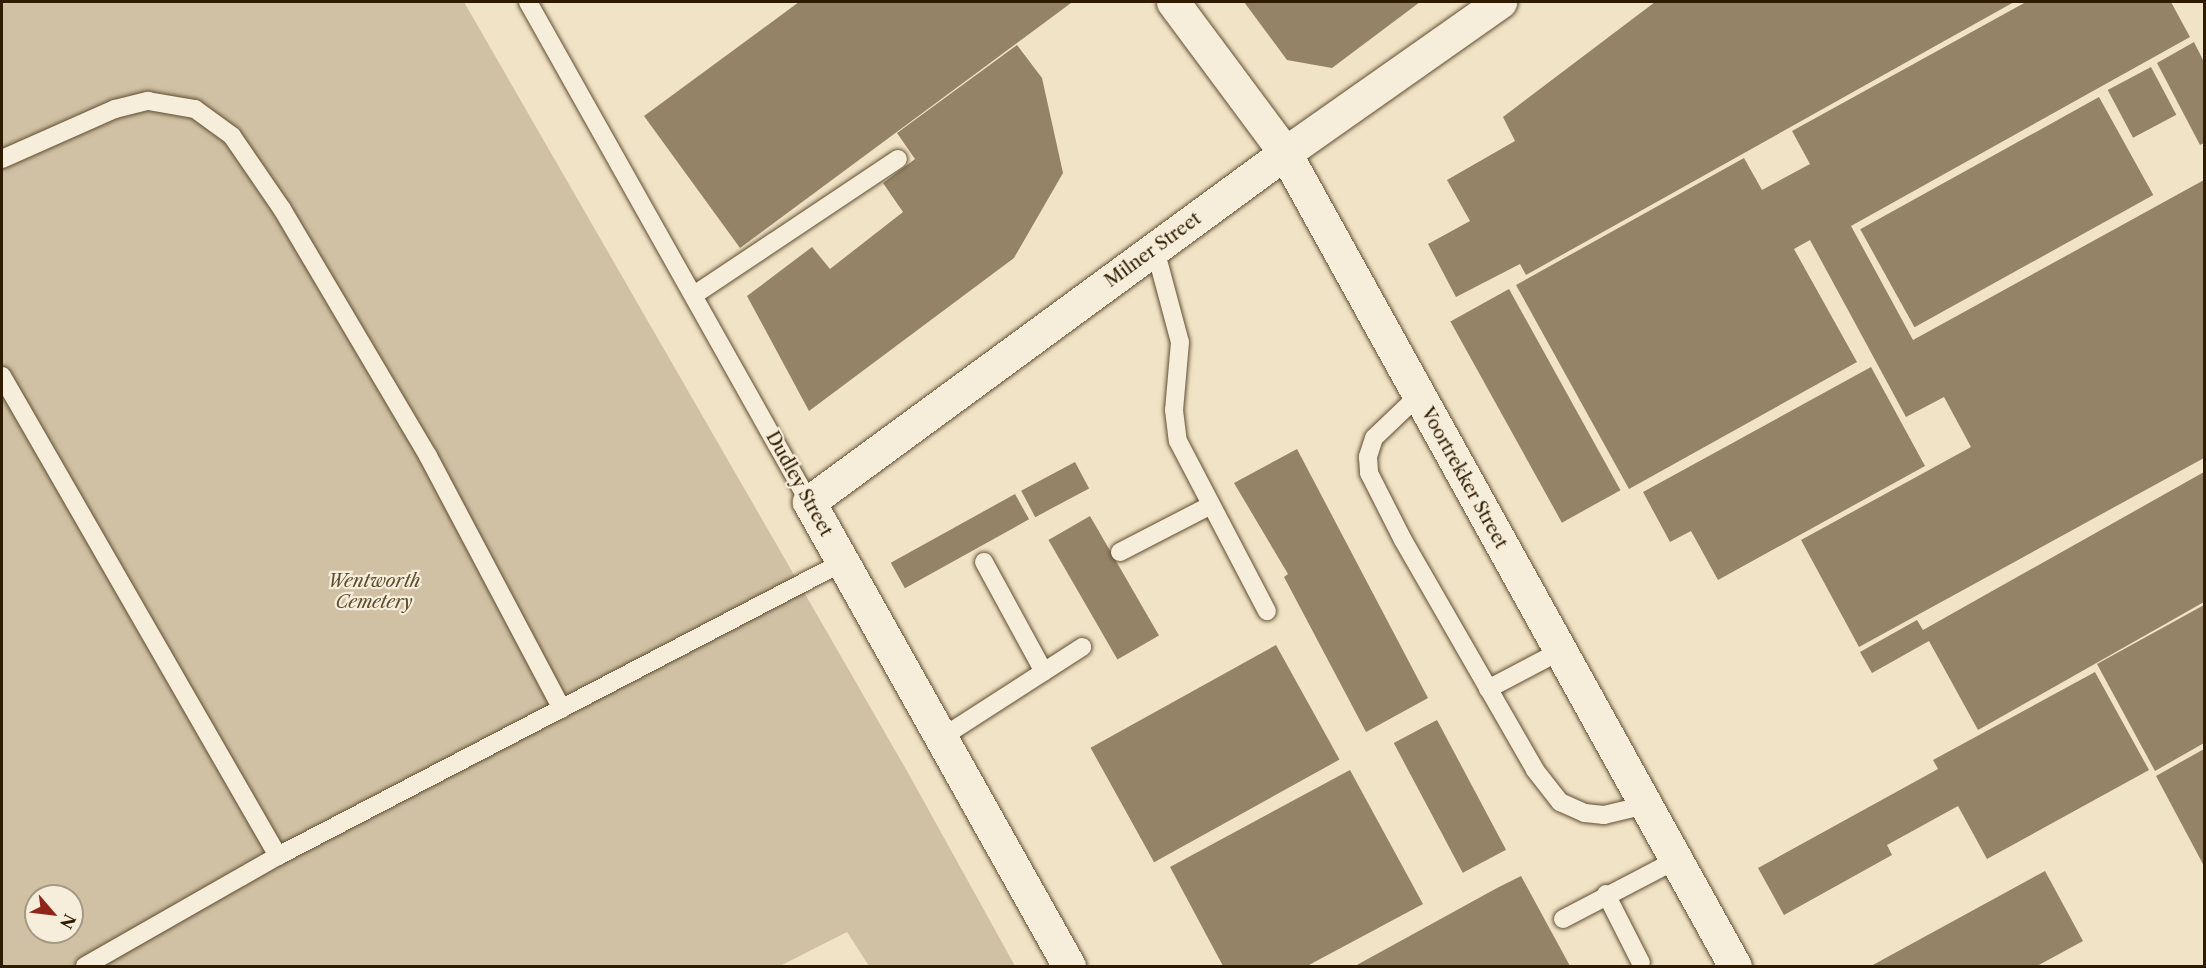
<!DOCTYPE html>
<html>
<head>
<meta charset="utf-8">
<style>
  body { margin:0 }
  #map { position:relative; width:2206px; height:968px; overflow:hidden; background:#f1e3c6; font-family:"Libre Caslon Text",serif }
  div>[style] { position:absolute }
  .green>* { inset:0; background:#d0c1a4 }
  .building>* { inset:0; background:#948367; transform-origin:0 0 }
  .roads { filter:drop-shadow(0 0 2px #604e32) drop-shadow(0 0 2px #604e32) }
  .lane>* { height:18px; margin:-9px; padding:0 9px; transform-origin:9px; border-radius:9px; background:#f6edda }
  .street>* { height:33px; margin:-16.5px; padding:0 16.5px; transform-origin:16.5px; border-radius:16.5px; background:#f6edda }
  span { translate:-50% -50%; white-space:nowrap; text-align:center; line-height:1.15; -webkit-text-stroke:4.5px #f6edda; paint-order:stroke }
  .street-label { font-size:18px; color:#2f1c00 }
  .park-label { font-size:18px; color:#5f4e31; font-style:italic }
  .frame { position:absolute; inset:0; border:3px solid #2f1c00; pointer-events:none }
  .north { position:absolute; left:24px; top:884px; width:60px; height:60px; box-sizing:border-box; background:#f6edda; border:2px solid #a69983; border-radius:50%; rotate:118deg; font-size:16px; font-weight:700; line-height:24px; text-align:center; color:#2f1c00 }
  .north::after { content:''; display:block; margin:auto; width:21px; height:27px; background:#8f2418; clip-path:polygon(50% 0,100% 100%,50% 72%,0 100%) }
</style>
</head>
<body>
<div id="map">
  <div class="green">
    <i style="clip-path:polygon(evenodd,2px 2px,464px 2px,907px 771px,1015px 966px,869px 966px,847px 932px,780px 966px,2px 966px,2px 2px,36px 896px,72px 896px,72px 932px,36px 932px,36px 896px)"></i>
  </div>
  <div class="building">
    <i style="clip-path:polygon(799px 2px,1070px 2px,1071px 3px,740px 248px,644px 116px)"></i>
    <i style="clip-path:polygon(1244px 2px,1420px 2px,1332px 68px,1287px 60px)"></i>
    <i style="clip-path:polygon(1655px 2px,2014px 2px,1526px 275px,1520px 264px,1456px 297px,1428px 244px,1470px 221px,1447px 180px,1515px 141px,1503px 117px)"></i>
    <i style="clip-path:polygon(2026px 2px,2171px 2px,2190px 37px,1851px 226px,1913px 340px,2204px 180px,2204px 458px,1859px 647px,1801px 540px,1971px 447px,1944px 397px,1906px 417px,1810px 240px,1794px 249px,1857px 362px,1629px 489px,1516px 285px,1744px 158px,1762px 190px,1810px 164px,1792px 131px)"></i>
    <i style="clip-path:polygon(2194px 42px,2204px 62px,2204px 143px,2200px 145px,2157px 63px)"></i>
    <i style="clip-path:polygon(1017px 45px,1042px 78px,1063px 173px,1014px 258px,809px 411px,747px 296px,812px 247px,830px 269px,903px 212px,883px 183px,915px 159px,897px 133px)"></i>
    <i style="left:2151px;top:67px;width:54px;height:49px;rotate:62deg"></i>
    <i style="left:2099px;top:97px;width:112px;height:273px;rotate:61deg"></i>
    <i style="left:1509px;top:289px;width:230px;height:67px;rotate:61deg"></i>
    <i style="clip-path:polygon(1871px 367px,1925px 466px,1718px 580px,1691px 531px,1670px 542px,1643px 492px)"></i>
    <i style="clip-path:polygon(1297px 449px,1428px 698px,1366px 732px,1284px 577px,1288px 574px,1234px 483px)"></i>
    <i style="left:1075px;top:462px;width:30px;height:61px;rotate:62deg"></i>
    <i style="clip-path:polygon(2204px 472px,2204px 602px,1978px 730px,1929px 641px,1872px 673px,1860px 652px,1917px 620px,1923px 630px)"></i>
    <i style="left:1015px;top:494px;width:29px;height:142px;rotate:61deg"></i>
    <i style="left:1090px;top:516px;width:138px;height:48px;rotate:60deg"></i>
    <i style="clip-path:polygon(2204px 605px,2204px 743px,2155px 771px,2097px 664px)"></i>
    <i style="left:1276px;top:645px;width:131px;height:212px;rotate:61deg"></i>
    <i style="clip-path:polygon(2095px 672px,2149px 770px,1987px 859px,1958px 806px,1887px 845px,1892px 855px,1784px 915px,1758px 868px,1938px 769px,1933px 760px)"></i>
    <i style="left:1437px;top:720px;width:147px;height:49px;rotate:62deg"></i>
    <i style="clip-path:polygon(2204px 749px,2204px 866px,2156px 776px)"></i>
    <i style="clip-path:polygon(1350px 770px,1423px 904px,1307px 966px,1223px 966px,1170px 867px)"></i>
    <i style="clip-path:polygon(2045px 871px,2083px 941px,2037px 966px,1871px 966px)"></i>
    <i style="clip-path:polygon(1521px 876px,1570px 966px,1355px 966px,1497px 888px)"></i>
  </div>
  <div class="roads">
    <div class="lane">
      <i style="left:528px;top:2px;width:574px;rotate:60.66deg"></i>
      <i style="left:2px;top:159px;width:124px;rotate:-23.9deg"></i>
      <i style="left:115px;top:109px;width:34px;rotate:-14deg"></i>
      <i style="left:148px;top:101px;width:48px;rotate:9.7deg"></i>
      <i style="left:195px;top:109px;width:46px;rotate:36.1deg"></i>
      <i style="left:232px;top:136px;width:88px;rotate:55.6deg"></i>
      <i style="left:282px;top:209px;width:287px;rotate:59.4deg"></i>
      <i style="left:428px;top:456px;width:286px;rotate:62.1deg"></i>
      <i style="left:1155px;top:249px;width:96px;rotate:75deg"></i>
      <i style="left:1180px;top:342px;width:68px;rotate:95deg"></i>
      <i style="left:1174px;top:410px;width:31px;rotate:83deg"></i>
      <i style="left:1178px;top:441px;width:192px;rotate:62.4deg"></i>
      <i style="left:694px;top:295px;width:245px;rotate:-33.7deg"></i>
      <i style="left:2px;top:376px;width:554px;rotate:60.1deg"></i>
      <i style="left:1419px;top:395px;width:62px;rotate:136.3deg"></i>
      <i style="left:1374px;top:438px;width:20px;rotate:108deg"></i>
      <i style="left:1368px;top:457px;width:16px;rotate:86deg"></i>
      <i style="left:1369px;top:473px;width:75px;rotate:63.1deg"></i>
      <i style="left:1403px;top:540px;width:265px;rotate:60.1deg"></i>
      <i style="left:1535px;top:770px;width:41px;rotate:52deg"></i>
      <i style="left:1560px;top:802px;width:27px;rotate:24deg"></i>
      <i style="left:1585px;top:813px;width:19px;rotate:6deg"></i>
      <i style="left:1604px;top:815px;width:43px;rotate:-13.4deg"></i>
      <i style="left:1120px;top:552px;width:102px;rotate:-27.3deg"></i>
      <i style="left:984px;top:562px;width:125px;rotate:61.4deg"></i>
      <i style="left:1488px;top:689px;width:81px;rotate:-27.8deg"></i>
      <i style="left:941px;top:738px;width:168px;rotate:-32.8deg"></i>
      <i style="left:1606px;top:894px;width:77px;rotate:63.1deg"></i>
      <i style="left:1563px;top:919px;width:127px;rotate:-27.6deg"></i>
      <i style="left:85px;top:966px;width:222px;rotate:-29.7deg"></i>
      <i style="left:278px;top:856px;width:637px;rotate:-27.49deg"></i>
    </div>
    <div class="street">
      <i style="left:1173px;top:2px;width:188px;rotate:53.4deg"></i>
      <i style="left:1285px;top:153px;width:929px;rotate:61.04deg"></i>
      <i style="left:1069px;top:966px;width:532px;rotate:-119.26deg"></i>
      <i style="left:809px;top:502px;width:590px;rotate:-36.25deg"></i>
      <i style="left:1285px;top:153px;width:263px;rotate:-35.1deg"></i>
    </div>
  </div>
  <div class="street-label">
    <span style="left:1153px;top:250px;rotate:-36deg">Milner Street</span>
    <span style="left:1464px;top:478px;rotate:61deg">Voortrekker Street</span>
    <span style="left:799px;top:484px;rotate:61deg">Dudley Street</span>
  </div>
  <div class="park-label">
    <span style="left:374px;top:592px">Wentworth<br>Cemetery</span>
  </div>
  <div class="frame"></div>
  <div class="north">N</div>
</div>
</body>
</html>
